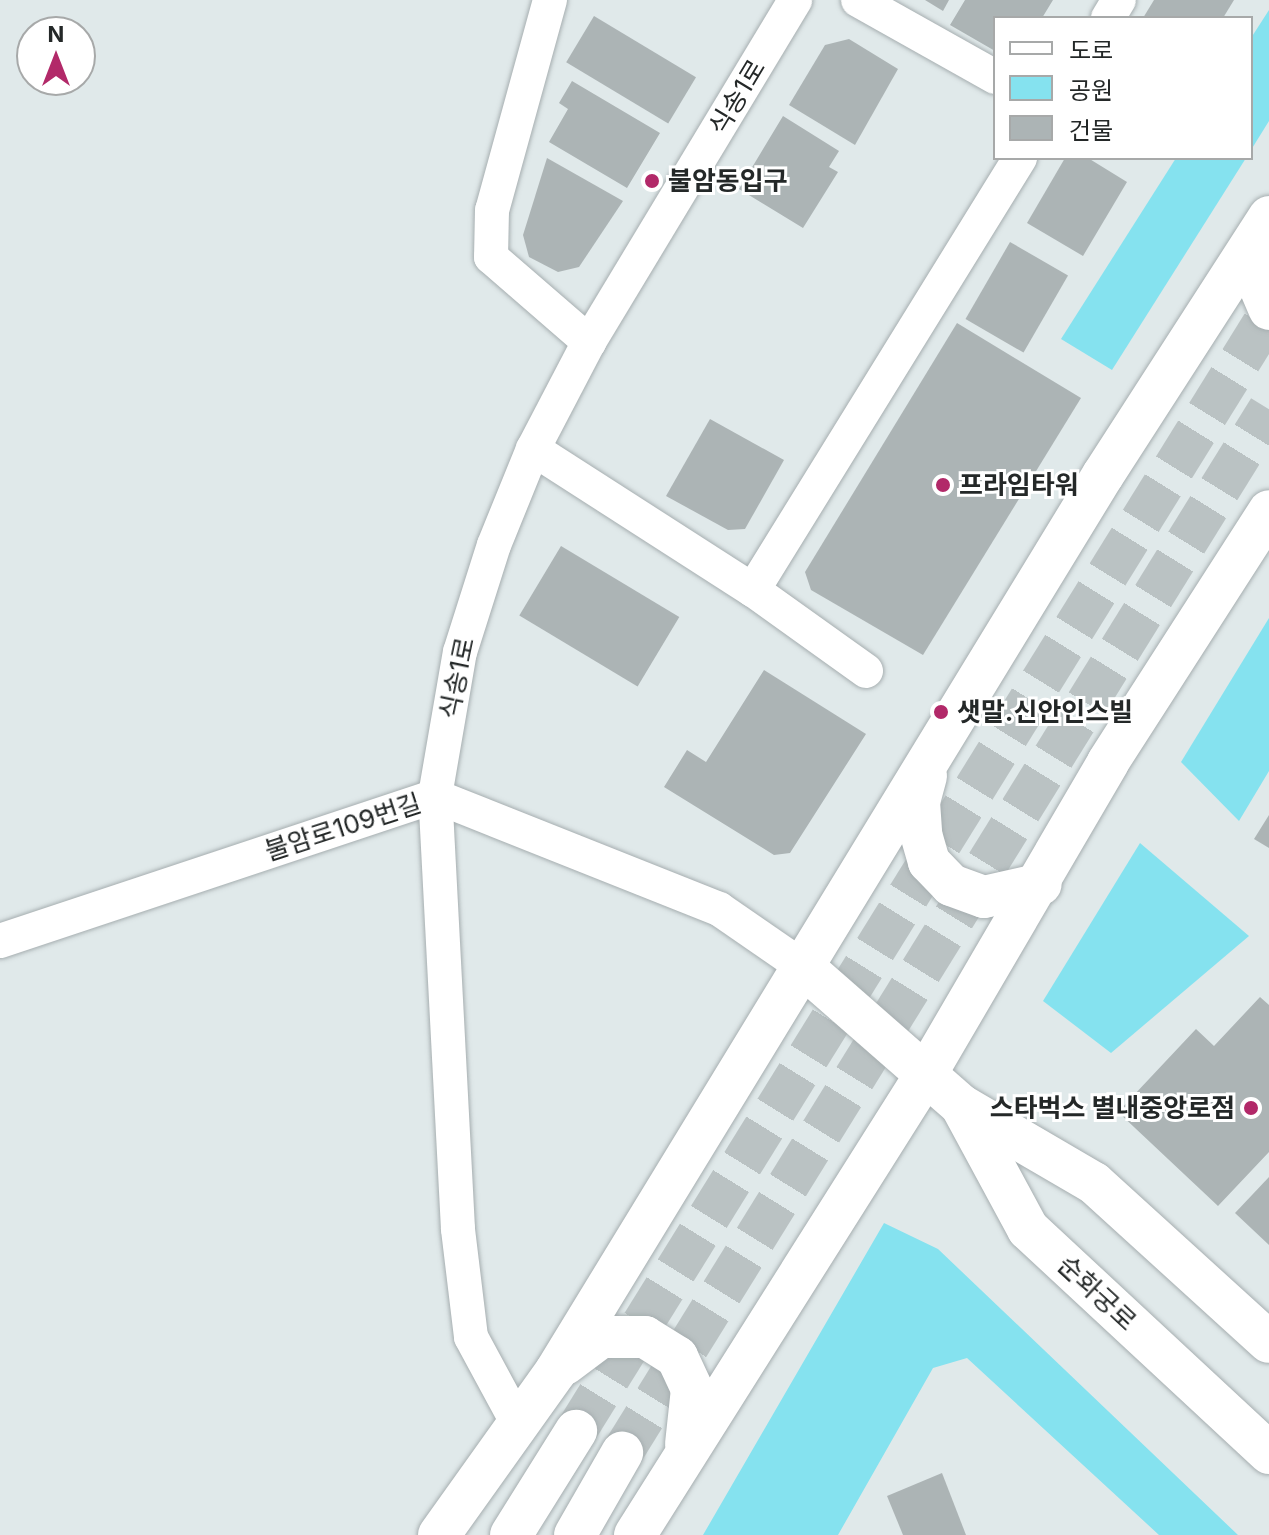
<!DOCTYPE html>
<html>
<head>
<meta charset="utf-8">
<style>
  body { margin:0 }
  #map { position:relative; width:1269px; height:1535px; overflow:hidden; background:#e0e9ea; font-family:Inter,"Noto Sans KR",sans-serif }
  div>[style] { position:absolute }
  .green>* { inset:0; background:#85e2ef }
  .building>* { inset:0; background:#acb4b5; transform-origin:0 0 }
  .tertiary-tunnel>* { height:42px; margin-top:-21px; transform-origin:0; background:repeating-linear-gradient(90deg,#bac2c3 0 42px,transparent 0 63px) }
  .roads { filter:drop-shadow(0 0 2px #a6aeb0) drop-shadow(0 0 2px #a6aeb0) }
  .minor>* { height:34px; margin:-17px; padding:0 17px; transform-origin:17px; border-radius:17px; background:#fff }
  .tertiary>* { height:42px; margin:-21px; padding:0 21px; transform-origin:21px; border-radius:21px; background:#fff }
  .dots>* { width:22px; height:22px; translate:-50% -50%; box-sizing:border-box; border:4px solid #fff; border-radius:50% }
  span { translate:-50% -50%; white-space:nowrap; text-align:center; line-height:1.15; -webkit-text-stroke:6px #fff; paint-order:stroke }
  .street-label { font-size:26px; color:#242828 }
  .poi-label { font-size:26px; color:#242828; font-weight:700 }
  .left { translate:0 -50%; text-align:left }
  .right { translate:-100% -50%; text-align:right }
  .legend { position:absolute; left:993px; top:16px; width:260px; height:144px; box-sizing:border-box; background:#fff; border:2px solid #a7a9a9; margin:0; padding:10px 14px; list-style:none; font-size:24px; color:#242828 }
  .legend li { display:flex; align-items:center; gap:16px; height:40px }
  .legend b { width:40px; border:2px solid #a7a9a9 }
  .north { position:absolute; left:16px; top:16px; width:80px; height:80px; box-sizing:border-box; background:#fff; border:2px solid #a7a9a9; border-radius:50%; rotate:0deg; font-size:22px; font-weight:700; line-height:32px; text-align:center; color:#242828 }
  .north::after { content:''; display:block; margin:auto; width:28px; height:36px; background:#b22969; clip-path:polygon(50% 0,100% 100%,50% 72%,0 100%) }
</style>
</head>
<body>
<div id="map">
  <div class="green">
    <i style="clip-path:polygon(1269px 10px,1269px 121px,1251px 150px,1251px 38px)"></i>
    <i style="clip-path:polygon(1176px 158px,1246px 158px,1112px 370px,1061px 339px)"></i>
    <i style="clip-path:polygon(1269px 618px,1269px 771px,1239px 821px,1181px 762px)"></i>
    <i style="clip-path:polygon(1140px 843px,1249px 936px,1111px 1053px,1043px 1001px)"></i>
    <i style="clip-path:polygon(884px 1223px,938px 1249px,1238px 1535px,1159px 1535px,967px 1358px,933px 1368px,838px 1535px,703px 1535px)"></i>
  </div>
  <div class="building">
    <i style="clip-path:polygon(925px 0,949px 0,943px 11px)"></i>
    <i style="clip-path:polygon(965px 0,1053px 0,1042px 18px,995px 18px,995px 51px,950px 25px)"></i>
    <i style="clip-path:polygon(1154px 0,1234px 0,1223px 18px,1143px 18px)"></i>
    <i style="left:594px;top:16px;width:119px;height:54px;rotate:31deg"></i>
    <i style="clip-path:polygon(849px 39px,898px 69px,855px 145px,789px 105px,825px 45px)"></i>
    <i style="clip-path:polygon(572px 81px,660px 133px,627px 188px,549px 142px,568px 109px,559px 103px)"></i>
    <i style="clip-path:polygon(783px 116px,839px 151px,829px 167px,838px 172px,803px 228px,739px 189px)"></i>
    <i style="clip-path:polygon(547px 158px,623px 201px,579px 267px,558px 272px,529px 257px,523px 235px)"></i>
    <i style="clip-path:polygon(1065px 158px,1088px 158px,1127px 182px,1083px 256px,1027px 223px)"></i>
    <i style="left:1010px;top:242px;width:67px;height:89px;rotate:30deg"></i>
    <i style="clip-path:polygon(957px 323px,1081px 398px,923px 655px,811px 590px,805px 572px)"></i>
    <i style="clip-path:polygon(710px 419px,784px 460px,745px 529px,728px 530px,666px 496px)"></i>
    <i style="left:561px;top:546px;width:138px;height:81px;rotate:31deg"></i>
    <i style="clip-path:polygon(764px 670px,866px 734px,790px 853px,774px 855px,664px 787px,687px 750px,706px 762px)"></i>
    <i style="clip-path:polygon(1269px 815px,1269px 848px,1254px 839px)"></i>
    <i style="clip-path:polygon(1260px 997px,1269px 1005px,1269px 1152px,1218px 1206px,1118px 1112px,1196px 1029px,1214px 1046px)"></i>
    <i style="clip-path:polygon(1269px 1177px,1269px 1245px,1235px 1213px)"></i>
    <i style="clip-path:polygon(942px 1473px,966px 1535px,903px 1535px,887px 1496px)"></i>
  </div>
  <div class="tertiary-tunnel">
    <i style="left:576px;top:1431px;width:1315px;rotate:-58.18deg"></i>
    <i style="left:622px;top:1453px;width:1228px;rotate:-58.21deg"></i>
  </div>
  <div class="roads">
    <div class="minor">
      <i style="left:550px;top:0;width:218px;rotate:105.4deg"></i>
      <i style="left:492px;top:210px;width:47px;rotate:91.2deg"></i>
      <i style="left:491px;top:257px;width:130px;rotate:40.9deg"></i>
      <i style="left:858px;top:0;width:157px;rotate:29.3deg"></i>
      <i style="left:1108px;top:18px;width:21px;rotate:-59deg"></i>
      <i style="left:533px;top:449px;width:261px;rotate:32.7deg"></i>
      <i style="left:753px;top:590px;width:139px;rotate:35.6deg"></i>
      <i style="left:753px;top:590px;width:508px;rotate:-58.28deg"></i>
      <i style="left:0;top:941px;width:459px;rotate:-18.4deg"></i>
      <i style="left:435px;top:796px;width:306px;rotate:21.7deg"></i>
      <i style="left:719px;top:909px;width:102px;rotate:34.6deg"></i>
      <i style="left:518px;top:1424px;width:99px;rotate:-118.4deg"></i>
      <i style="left:471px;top:1337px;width:109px;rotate:-96.9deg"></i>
      <i style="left:458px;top:1229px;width:434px;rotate:-93deg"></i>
      <i style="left:435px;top:796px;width:146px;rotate:-80.2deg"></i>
      <i style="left:460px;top:652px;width:112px;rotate:-72.4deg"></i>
      <i style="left:494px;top:545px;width:104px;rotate:-67.9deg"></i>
      <i style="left:533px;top:449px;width:121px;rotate:-62.4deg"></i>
      <i style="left:589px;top:342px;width:399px;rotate:-58.9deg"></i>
    </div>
    <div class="tertiary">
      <i style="left:1259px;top:234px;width:39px;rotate:97deg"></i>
      <i style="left:1254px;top:273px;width:39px;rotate:67deg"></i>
      <i style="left:926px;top:776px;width:27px;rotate:105deg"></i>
      <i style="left:919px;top:802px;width:32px;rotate:86deg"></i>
      <i style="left:921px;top:834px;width:29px;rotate:74deg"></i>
      <i style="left:929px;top:862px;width:32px;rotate:46deg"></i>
      <i style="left:951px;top:885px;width:35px;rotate:20deg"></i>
      <i style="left:984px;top:897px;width:58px;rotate:-12.8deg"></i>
      <i style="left:803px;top:967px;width:211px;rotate:41.2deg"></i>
      <i style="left:962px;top:1106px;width:153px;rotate:30.3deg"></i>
      <i style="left:1094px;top:1183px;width:236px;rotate:42.3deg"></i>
      <i style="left:962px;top:1107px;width:139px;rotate:61.6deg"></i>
      <i style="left:1028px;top:1229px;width:329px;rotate:42.9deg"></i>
      <i style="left:565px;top:1364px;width:45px;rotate:-36.9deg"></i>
      <i style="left:601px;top:1337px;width:44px"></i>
      <i style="left:645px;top:1337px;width:38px;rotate:32deg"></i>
      <i style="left:677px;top:1357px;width:35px;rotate:65deg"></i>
      <i style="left:692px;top:1389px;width:55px;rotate:96.2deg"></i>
      <i style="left:439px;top:1535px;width:201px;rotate:-54.5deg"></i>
      <i style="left:556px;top:1371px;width:1050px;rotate:-58.6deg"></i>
      <i style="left:1103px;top:475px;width:307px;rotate:-57.2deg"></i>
      <i style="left:511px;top:1535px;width:123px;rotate:-58deg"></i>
      <i style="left:575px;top:1535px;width:95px;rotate:-60.2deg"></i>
      <i style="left:635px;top:1535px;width:545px;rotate:-57.74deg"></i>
      <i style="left:926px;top:1074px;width:361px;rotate:-59.7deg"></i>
      <i style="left:1108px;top:762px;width:298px;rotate:-57.3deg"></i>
    </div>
  </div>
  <div class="dots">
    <i style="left:652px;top:181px;background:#b22969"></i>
    <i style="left:943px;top:485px;background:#b22969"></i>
    <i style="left:941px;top:712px;background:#b22969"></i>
    <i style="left:1251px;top:1108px;background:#b22969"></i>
  </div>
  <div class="street-label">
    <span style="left:737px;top:97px;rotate:-59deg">식송1로</span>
    <span style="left:457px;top:678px;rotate:-78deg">식송1로</span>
    <span style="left:343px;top:827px;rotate:-18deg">불암로109번길</span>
    <span style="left:1097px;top:1293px;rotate:43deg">순화궁로</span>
  </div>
  <div class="poi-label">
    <span class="left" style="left:668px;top:181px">불암동입구</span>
    <span class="left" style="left:959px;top:485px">프라임타워</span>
    <span class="left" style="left:957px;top:712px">샛말.신안인스빌</span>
    <span class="right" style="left:1235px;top:1108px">스타벅스 별내중앙로점</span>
  </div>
  <ul class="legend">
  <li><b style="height:10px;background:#fff"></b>도로</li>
  <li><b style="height:22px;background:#85e2ef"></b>공원</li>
  <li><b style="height:22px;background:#acb4b5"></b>건물</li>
  </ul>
  <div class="north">N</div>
</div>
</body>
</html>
